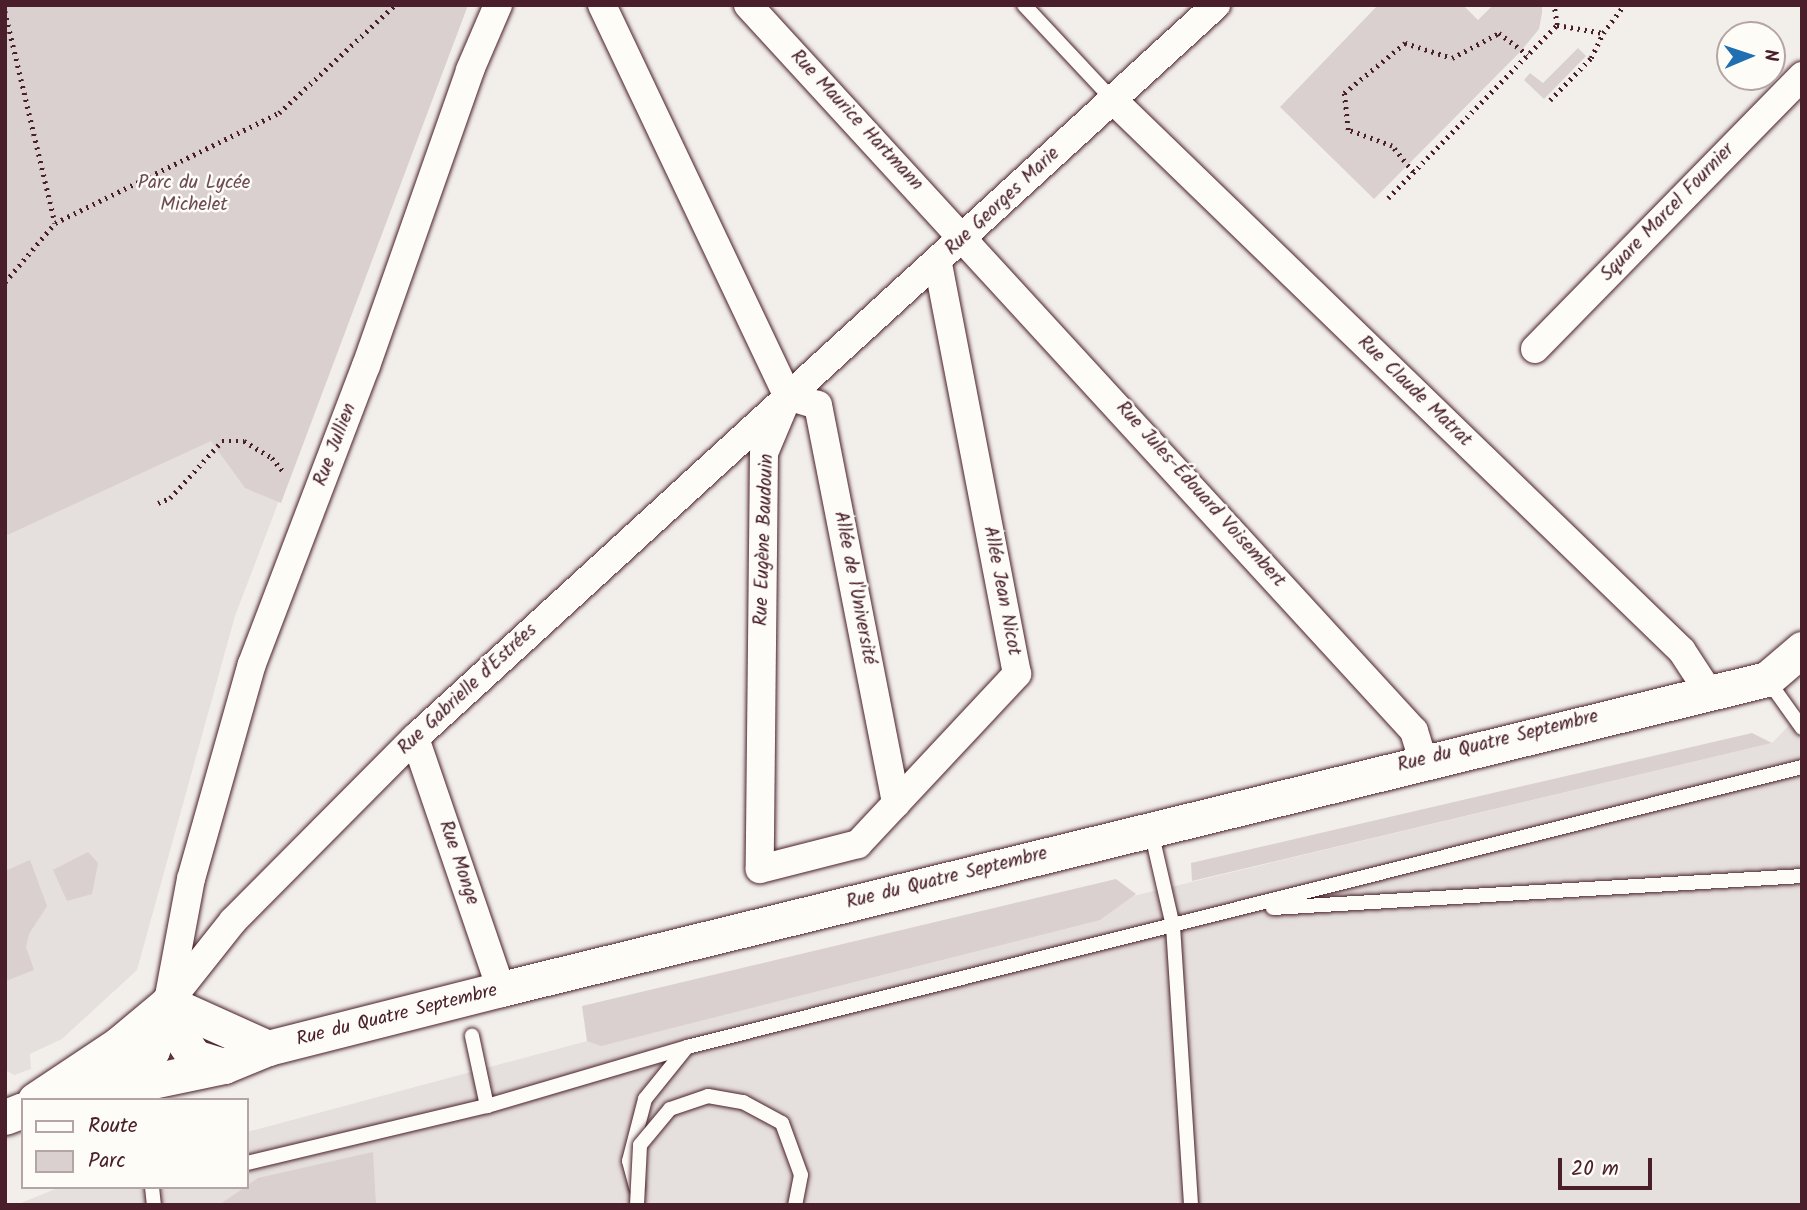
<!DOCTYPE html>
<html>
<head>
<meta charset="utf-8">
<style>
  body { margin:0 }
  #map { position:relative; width:1807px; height:1210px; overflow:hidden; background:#f2efeb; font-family:Kalam,sans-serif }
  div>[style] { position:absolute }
  .built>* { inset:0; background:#e5dfdd }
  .green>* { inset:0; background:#d9d0cf }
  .path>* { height:4.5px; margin-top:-2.25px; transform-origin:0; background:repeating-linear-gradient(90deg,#4a1f2b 0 2px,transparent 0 7px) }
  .roads { filter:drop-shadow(0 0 2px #4a1f2b) drop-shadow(0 0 2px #4a1f2b) }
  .service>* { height:14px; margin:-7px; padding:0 7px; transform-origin:7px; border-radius:7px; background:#fdfcf7 }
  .minor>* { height:28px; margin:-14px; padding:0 14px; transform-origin:14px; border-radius:14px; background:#fdfcf7 }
  .tertiary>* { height:35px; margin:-17.5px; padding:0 17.5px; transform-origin:17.5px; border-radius:17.5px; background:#fdfcf7 }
  .bridges { filter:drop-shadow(0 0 2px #4a1f2b) drop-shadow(0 0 2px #4a1f2b) }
  .service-bridge>* { height:14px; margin:-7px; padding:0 7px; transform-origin:7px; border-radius:7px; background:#fdfcf7 }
  span { translate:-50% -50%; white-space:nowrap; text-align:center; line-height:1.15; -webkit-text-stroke:5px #fdfcf7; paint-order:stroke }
  .street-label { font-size:19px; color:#4a1f2b }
  .park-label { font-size:19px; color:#6e4b54 }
  .frame { position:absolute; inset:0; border:7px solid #4a1f2b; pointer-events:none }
  .legend { position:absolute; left:21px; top:1098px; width:228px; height:91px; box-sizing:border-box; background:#fdfcf7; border:2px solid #b5a4a5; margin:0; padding:9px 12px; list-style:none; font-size:21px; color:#4a1f2b }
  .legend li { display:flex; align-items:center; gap:14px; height:35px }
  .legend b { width:35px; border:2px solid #b5a4a5 }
  .north { position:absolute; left:1716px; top:21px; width:70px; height:70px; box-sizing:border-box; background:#fdfcf7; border:2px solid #b5a4a5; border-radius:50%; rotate:88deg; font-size:19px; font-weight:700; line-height:28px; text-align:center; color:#4a1f2b }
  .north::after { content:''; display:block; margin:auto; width:24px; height:32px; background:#1f6fb2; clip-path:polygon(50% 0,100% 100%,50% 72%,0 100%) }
  .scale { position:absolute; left:1558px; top:1158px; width:94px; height:32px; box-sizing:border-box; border:4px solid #4a1f2b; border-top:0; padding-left:9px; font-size:21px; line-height:24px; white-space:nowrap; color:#4a1f2b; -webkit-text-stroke:5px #fdfcf7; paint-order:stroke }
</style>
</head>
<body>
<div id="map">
  <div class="built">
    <i style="clip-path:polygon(5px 5px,468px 5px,235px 616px,137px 970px,62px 1039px,30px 1054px,31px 1069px,14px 1075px,5px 1070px)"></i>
    <i style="clip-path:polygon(1802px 712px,1802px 1205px,16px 1205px,60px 1187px,247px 1187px,247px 1132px,587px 1041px,606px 1022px,1772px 743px)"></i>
  </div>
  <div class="green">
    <i style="clip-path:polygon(5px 5px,468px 5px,281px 503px,245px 488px,211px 441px,5px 536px)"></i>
    <i style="clip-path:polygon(1378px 5px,1463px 5px,1478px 20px,1493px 5px,1542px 5px,1542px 13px,1539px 29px,1520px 52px,1374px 199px,1280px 107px)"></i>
    <i style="clip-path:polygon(1578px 48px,1586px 56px,1544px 99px,1524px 80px,1530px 73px,1543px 83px)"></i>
    <i style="clip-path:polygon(1752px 733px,1772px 743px,1192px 881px,1191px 863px)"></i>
    <i style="clip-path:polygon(88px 852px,98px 863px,92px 894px,67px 901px,53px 870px)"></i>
    <i style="clip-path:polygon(30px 860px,47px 906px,29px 934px,26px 947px,34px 970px,6px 981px,5px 871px)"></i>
    <i style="clip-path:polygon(1116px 879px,1136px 894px,1100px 920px,601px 1046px,587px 1041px,582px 1006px)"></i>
    <i style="clip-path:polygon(373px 1152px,376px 1205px,219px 1205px,258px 1178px)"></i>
  </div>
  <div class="path">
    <i style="left:5px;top:11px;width:218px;rotate:76.7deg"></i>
    <i style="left:1557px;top:25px;width:47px;rotate:9.9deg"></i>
    <i style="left:1603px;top:33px;width:35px;rotate:-53deg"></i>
    <i style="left:1550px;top:100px;width:59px;rotate:-45.7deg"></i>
    <i style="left:1591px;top:58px;width:28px;rotate:-64deg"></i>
    <i style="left:1413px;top:172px;width:33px;rotate:-129deg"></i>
    <i style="left:1392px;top:146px;width:47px;rotate:-160deg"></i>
    <i style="left:1348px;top:130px;width:37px;rotate:-96deg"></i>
    <i style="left:1344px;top:93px;width:79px;rotate:-39.3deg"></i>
    <i style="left:1405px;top:43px;width:49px;rotate:17.7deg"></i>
    <i style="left:1452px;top:58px;width:53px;rotate:-28deg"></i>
    <i style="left:1499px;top:33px;width:36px;rotate:37deg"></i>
    <i style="left:1388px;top:198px;width:242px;rotate:-45.7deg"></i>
    <i style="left:1557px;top:25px;width:20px;rotate:-99deg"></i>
    <i style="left:5px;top:282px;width:77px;rotate:-49.7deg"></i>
    <i style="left:55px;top:223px;width:250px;rotate:-26.2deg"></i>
    <i style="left:279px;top:113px;width:158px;rotate:-43deg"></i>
    <i style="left:158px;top:503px;width:13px;rotate:-23deg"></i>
    <i style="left:170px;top:498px;width:77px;rotate:-47.6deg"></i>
    <i style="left:222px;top:441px;width:22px"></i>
    <i style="left:244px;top:441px;width:33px;rotate:31deg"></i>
    <i style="left:272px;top:458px;width:17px;rotate:50deg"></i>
  </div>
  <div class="roads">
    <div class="service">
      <i style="left:1024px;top:5px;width:129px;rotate:46.9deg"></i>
      <i style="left:1767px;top:679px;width:60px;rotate:54.5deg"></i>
      <i style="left:1151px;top:831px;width:98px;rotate:77deg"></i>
      <i style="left:1173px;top:926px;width:280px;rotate:86.3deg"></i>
      <i style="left:1273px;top:908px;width:530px;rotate:-3.46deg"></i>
      <i style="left:487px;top:1106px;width:209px;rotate:-16.4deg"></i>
      <i style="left:247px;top:1163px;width:247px;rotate:-13.4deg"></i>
      <i style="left:487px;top:1106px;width:72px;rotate:-102.1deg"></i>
      <i style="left:152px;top:1187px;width:18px;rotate:84deg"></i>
      <i style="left:636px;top:1187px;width:27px;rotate:-105deg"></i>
      <i style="left:629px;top:1161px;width:64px;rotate:-75.5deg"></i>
      <i style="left:645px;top:1099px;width:67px;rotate:-51.1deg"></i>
      <i style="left:687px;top:1047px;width:1150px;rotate:-14.1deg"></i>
    </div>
    <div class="minor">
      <i style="left:602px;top:5px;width:433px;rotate:64.6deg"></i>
      <i style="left:788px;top:396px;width:62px;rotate:112.8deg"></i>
      <i style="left:764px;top:453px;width:416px;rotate:90.6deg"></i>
      <i style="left:760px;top:869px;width:101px;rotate:-14.3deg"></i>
      <i style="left:858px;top:844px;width:233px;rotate:-46.9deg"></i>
      <i style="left:1017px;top:674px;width:419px;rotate:-100.9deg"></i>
      <i style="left:748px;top:5px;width:985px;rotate:47.47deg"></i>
      <i style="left:1414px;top:731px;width:30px;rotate:73deg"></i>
      <i style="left:1112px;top:99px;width:793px;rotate:44.08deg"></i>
      <i style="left:1682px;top:651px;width:48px;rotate:57deg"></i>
      <i style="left:1535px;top:349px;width:382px;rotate:-45.6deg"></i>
      <i style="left:788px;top:396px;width:31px;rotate:17deg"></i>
      <i style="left:818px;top:405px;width:406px;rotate:78.9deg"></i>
      <i style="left:415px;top:738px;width:265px;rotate:71.1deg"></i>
      <i style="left:169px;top:996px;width:119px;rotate:-79.4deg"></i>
      <i style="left:191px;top:879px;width:223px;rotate:-74.2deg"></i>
      <i style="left:252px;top:664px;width:319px;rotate:-69.1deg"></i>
      <i style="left:366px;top:366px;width:314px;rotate:-70.6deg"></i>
      <i style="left:470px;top:70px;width:71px;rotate:-66.7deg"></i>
      <i style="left:168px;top:1003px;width:105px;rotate:-51.6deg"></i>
      <i style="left:233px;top:921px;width:258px;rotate:-45.2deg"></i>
      <i style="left:415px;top:738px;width:1086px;rotate:-42.46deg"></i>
    </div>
    <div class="tertiary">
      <i style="left:168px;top:1003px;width:110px;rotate:24.2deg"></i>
      <i style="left:168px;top:1003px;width:32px;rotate:72deg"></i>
      <i style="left:178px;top:1033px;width:29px;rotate:56deg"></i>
      <i style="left:194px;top:1057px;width:31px;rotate:17deg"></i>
      <i style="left:100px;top:1084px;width:62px;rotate:-33.2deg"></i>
      <i style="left:152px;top:1050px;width:50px;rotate:-71.2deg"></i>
      <i style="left:35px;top:1100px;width:101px;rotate:-33.7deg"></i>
      <i style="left:119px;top:1044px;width:64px;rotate:-39.9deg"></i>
      <i style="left:62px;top:1100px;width:166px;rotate:-11.9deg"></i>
      <i style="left:224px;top:1066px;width:48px;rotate:-22.2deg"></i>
      <i style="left:268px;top:1048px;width:240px;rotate:-14.2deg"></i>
      <i style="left:501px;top:989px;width:1303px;rotate:-13.76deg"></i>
      <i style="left:1767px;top:679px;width:46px;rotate:-40.6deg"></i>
      <i style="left:5px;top:1117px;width:19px;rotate:-21deg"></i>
    </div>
  </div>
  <div class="bridges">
    <div class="service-bridge">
      <i style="left:637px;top:1205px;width:60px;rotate:-87.1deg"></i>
      <i style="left:640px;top:1145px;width:47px;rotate:-50.2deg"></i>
      <i style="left:670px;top:1109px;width:40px;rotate:-18.9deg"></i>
      <i style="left:708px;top:1096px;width:36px;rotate:10deg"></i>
      <i style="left:743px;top:1102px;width:44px;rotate:28.3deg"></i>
      <i style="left:782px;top:1123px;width:55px;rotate:69.9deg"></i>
      <i style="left:801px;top:1175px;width:31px;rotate:101deg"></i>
    </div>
  </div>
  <div class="street-label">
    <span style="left:856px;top:121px;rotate:47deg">Rue Maurice Hartmann</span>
    <span style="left:1003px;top:202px;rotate:-43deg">Rue Georges Marie</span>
    <span style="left:1668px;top:213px;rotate:-46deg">Square Marcel Fournier</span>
    <span style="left:1414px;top:392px;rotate:44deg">Rue Claude Matrat</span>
    <span style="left:336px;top:445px;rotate:-69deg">Rue Jullien</span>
    <span style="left:1200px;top:495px;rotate:48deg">Rue Jules-Édouard Voisembert</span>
    <span style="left:765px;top:540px;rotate:-88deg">Rue Eugène Baudouin</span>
    <span style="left:854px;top:588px;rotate:79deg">Allée de l'Université</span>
    <span style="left:1001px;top:591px;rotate:79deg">Allée Jean Nicot</span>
    <span style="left:468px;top:690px;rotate:-43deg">Rue Gabrielle d'Estrées</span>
    <span style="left:1498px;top:742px;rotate:-14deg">Rue du Quatre Septembre</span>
    <span style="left:458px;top:863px;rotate:71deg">Rue Monge</span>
    <span style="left:947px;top:879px;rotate:-14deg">Rue du Quatre Septembre</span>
    <span style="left:397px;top:1016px;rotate:-14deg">Rue du Quatre Septembre</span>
  </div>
  <div class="park-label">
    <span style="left:194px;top:195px">Parc du Lycée<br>Michelet</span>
  </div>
  <div class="frame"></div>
  <ul class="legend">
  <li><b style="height:9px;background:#fdfcf7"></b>Route</li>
  <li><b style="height:19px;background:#d9d0cf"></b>Parc</li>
  </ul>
  <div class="north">N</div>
  <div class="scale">20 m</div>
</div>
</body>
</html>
